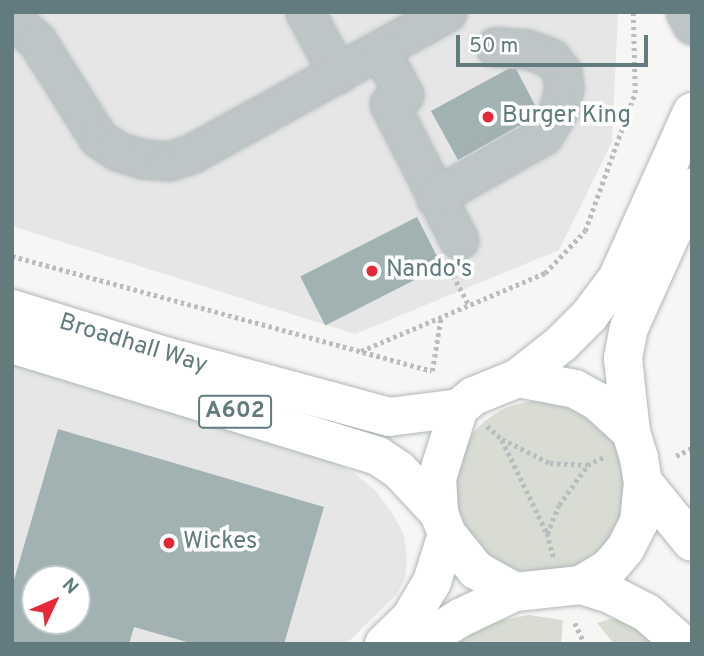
<!DOCTYPE html>
<html>
<head>
<meta charset="utf-8">
<style>
  body { margin:0 }
  #map { position:relative; width:704px; height:656px; overflow:hidden; background:#f7f6f4; font-family:Overpass,sans-serif }
  div>[style] { position:absolute }
  .built>* { inset:0; background:#e5e6e5 }
  .green>* { inset:0; background:#d9dcd3 }
  .round { border-radius:50% }
  .building>* { inset:0; background:#a2b1b2; transform-origin:0 0 }
  .path>* { height:4.5px; margin-top:-2.25px; transform-origin:0; background:repeating-linear-gradient(90deg,#b8bebf 0 3.5px,transparent 0 7px) }
  .roads { filter:drop-shadow(0 0 2px #afb8b9) drop-shadow(0 0 2px #afb8b9) }
  .minor>* { height:37px; margin:-18.5px; padding:0 18.5px; transform-origin:18.5px; border-radius:18.5px; background:#bec5c7 }
  .major>* { height:38px; margin:-19px; padding:0 19px; transform-origin:19px; border-radius:19px; background:#fff }
  .highway>* { height:38px; margin:-19px; padding:0 19px; transform-origin:19px; border-radius:19px; background:#fff }
  .dots>* { width:19px; height:19px; translate:-50% -50%; box-sizing:border-box; border:4px solid #fff; border-radius:50% }
  span { translate:-50% -50%; white-space:nowrap; text-align:center; line-height:1.15; -webkit-text-stroke:7px #fff; paint-order:stroke }
  .shield-label span { padding:2px 5px; background:#fff; border:2px solid; border-radius:5px; -webkit-text-stroke-width:0 }
  .shield-label { font-size:23px; color:#627b7f; font-weight:700 }
  .poi-label { font-size:24px; color:#627b7f }
  .left { translate:0 -50%; text-align:left }
  .street-label { font-size:24px; color:#627b7f }
  .frame { position:absolute; inset:0; border:14px solid #627b7f; pointer-events:none }
  .north { position:absolute; left:21px; top:565px; width:70px; height:70px; box-sizing:border-box; background:#fff; border:2px solid #c0cacc; border-radius:50%; rotate:46deg; font-size:19px; font-weight:700; line-height:28px; text-align:center; color:#627b7f }
  .north::after { content:''; display:block; margin:auto; width:24px; height:32px; background:#e42838; clip-path:polygon(50% 0,100% 100%,50% 72%,0 100%) }
  .scale { position:absolute; left:456px; top:35px; width:192px; height:32px; box-sizing:border-box; border:4px solid #627b7f; border-top:0; padding-left:9px; font-size:21px; line-height:24px; white-space:nowrap; color:#627b7f; -webkit-text-stroke:5px #fff; paint-order:stroke }
</style>
</head>
<body>
<div id="map">
  <div class="built">
    <i style="clip-path:polygon(12px 12px,618px 12px,612px 142px,559px 250px,355px 334px,12px 226px)"></i>
    <i style="clip-path:polygon(evenodd,12px 364px,328px 460px,354px 473px,375px 490px,393px 514px,404px 535px,407px 559px,405px 579px,396px 595px,346px 644px,12px 644px,12px 364px,35px 579px,77px 579px,77px 621px,35px 621px,35px 579px)"></i>
  </div>
  <div class="green">
    <i class="round" style="left:454px;top:401px;width:172px;height:172px"></i>
    <i style="clip-path:polygon(529px 615px,563px 620px,561px 644px,440px 644px,467px 627px)"></i>
    <i style="clip-path:polygon(618px 617px,661px 644px,614px 644px,597px 623px)"></i>
  </div>
  <div class="building">
    <i style="clip-path:polygon(508px 69px,516px 69px,536px 107px,529px 120px,458px 160px,431px 111px)"></i>
    <i style="left:417px;top:217px;width:55px;height:131px;rotate:63deg"></i>
    <i style="clip-path:polygon(evenodd,58px 429px,324px 507px,284px 644px,194px 644px,134px 627px,129px 644px,12px 644px,12px 587px,58px 429px,35px 579px,77px 579px,77px 621px,35px 621px,35px 579px)"></i>
  </div>
  <div class="path">
    <i style="left:12px;top:256px;width:435px;rotate:15.3deg"></i>
    <i style="left:432px;top:371px;width:55px;rotate:-80.5deg"></i>
    <i style="left:450px;top:269px;width:41px;rotate:62.2deg"></i>
    <i style="left:361px;top:351px;width:200px;rotate:-23deg"></i>
    <i style="left:545px;top:273px;width:58px;rotate:-46.4deg"></i>
    <i style="left:585px;top:231px;width:147px;rotate:-70.1deg"></i>
    <i style="left:635px;top:93px;width:81px;rotate:-91.4deg"></i>
    <i style="left:487px;top:426px;width:20px;rotate:41deg"></i>
    <i style="left:502px;top:439px;width:54px;rotate:26.6deg"></i>
    <i style="left:550px;top:463px;width:37px;rotate:3deg"></i>
    <i style="left:587px;top:465px;width:21px;rotate:-25deg"></i>
    <i style="left:502px;top:440px;width:103px;rotate:64.2deg"></i>
    <i style="left:676px;top:456px;width:18px;rotate:-27deg"></i>
    <i style="left:553px;top:557px;width:24px;rotate:-105deg"></i>
    <i style="left:547px;top:534px;width:31px;rotate:-68deg"></i>
    <i style="left:559px;top:505px;width:48px;rotate:-54.3deg"></i>
    <i style="left:575px;top:623px;width:23px;rotate:65deg"></i>
  </div>
  <div class="roads">
    <div class="minor">
      <i style="left:305px;top:12px;width:70px;rotate:62deg"></i>
      <i style="left:685px;top:12px;width:15px;rotate:62deg"></i>
      <i style="left:12px;top:19px;width:33px;rotate:41deg"></i>
      <i style="left:37px;top:41px;width:115px;rotate:57.8deg"></i>
      <i style="left:98px;top:138px;width:23px;rotate:34deg"></i>
      <i style="left:117px;top:151px;width:27px;rotate:17deg"></i>
      <i style="left:143px;top:159px;width:26px;rotate:4deg"></i>
      <i style="left:169px;top:161px;width:23px;rotate:-18deg"></i>
      <i style="left:191px;top:154px;width:293px;rotate:-29deg"></i>
      <i style="left:380px;top:50px;width:51px;rotate:61.9deg"></i>
      <i style="left:404px;top:95px;width:17px;rotate:149deg"></i>
      <i style="left:389px;top:104px;width:153px;rotate:62.8deg"></i>
      <i style="left:435px;top:197px;width:125px;rotate:-29.6deg"></i>
      <i style="left:544px;top:135px;width:30px;rotate:-60deg"></i>
      <i style="left:559px;top:109px;width:23px;rotate:-77deg"></i>
      <i style="left:564px;top:87px;width:15px;rotate:-98deg"></i>
      <i style="left:562px;top:72px;width:18px;rotate:-128deg"></i>
      <i style="left:551px;top:58px;width:26px;rotate:-159deg"></i>
      <i style="left:527px;top:49px;width:32px;rotate:-176deg"></i>
    </div>
    <div class="major">
      <i style="left:518px;top:378px;width:55px;rotate:-38.3deg"></i>
      <i style="left:561px;top:344px;width:40px;rotate:-45deg"></i>
      <i style="left:589px;top:316px;width:46px;rotate:-52.9deg"></i>
      <i style="left:617px;top:279px;width:183px;rotate:-65.8deg"></i>
      <i style="left:631px;top:432px;width:74px;rotate:-96.2deg"></i>
      <i style="left:623px;top:358px;width:31px;rotate:-79deg"></i>
      <i style="left:629px;top:328px;width:154px;rotate:-65.8deg"></i>
      <i style="left:384px;top:644px;width:36px;rotate:-44deg"></i>
      <i style="left:410px;top:619px;width:43px;rotate:-59.3deg"></i>
      <i style="left:432px;top:582px;width:50px;rotate:-72.6deg"></i>
      <i style="left:419px;top:644px;width:49px;rotate:-32.4deg"></i>
      <i style="left:460px;top:618px;width:61px;rotate:-25.3deg"></i>
    </div>
    <div class="highway">
      <i style="left:12px;top:309px;width:160px;rotate:17.1deg"></i>
      <i style="left:165px;top:356px;width:232px;rotate:15.2deg"></i>
      <i style="left:389px;top:417px;width:71px;rotate:-7.3deg"></i>
      <i style="left:12px;top:344px;width:383px;rotate:17deg"></i>
      <i style="left:378px;top:456px;width:25px;rotate:34deg"></i>
      <i style="left:399px;top:470px;width:59px;rotate:47.1deg"></i>
      <i style="left:518px;top:378px;width:58px;rotate:10.9deg"></i>
      <i style="left:575px;top:389px;width:25px;rotate:29deg"></i>
      <i style="left:597px;top:401px;width:46px;rotate:42.4deg"></i>
      <i style="left:631px;top:432px;width:27px;rotate:73deg"></i>
      <i style="left:639px;top:458px;width:24px;rotate:81deg"></i>
      <i style="left:643px;top:482px;width:40px;rotate:95.7deg"></i>
      <i style="left:639px;top:522px;width:30px;rotate:117deg"></i>
      <i style="left:625px;top:549px;width:25px;rotate:130deg"></i>
      <i style="left:609px;top:568px;width:33px;rotate:149deg"></i>
      <i style="left:581px;top:585px;width:66px;rotate:173.9deg"></i>
      <i style="left:515px;top:592px;width:45px;rotate:-150.6deg"></i>
      <i style="left:476px;top:570px;width:46px;rotate:-128.9deg"></i>
      <i style="left:447px;top:534px;width:22px;rotate:-111deg"></i>
      <i style="left:439px;top:513px;width:35px;rotate:-93deg"></i>
      <i style="left:437px;top:478px;width:73px;rotate:-72.6deg"></i>
      <i style="left:459px;top:408px;width:19px;rotate:-39deg"></i>
      <i style="left:474px;top:396px;width:48px;rotate:-22.2deg"></i>
      <i style="left:643px;top:482px;width:77px;rotate:50.8deg"></i>
      <i style="left:581px;top:585px;width:30px;rotate:17deg"></i>
      <i style="left:610px;top:594px;width:42px;rotate:27.2deg"></i>
      <i style="left:647px;top:613px;width:47px;rotate:41.5deg"></i>
    </div>
  </div>
  <div class="dots">
    <i style="left:488px;top:117px;background:#e42838"></i>
    <i style="left:372px;top:271px;background:#e42838"></i>
    <i style="left:169px;top:543px;background:#e42838"></i>
  </div>
  <div class="shield-label">
    <span style="left:235px;top:412px">A602</span>
  </div>
  <div class="poi-label">
    <span class="left" style="left:502px;top:117px">Burger King</span>
    <span class="left" style="left:386px;top:271px">Nando's</span>
    <span class="left" style="left:183px;top:543px">Wickes</span>
  </div>
  <div class="street-label">
    <span style="left:133px;top:345px;rotate:17deg">Broadhall Way</span>
  </div>
  <div class="frame"></div>
  <div class="north">N</div>
  <div class="scale">50 m</div>
</div>
</body>
</html>
